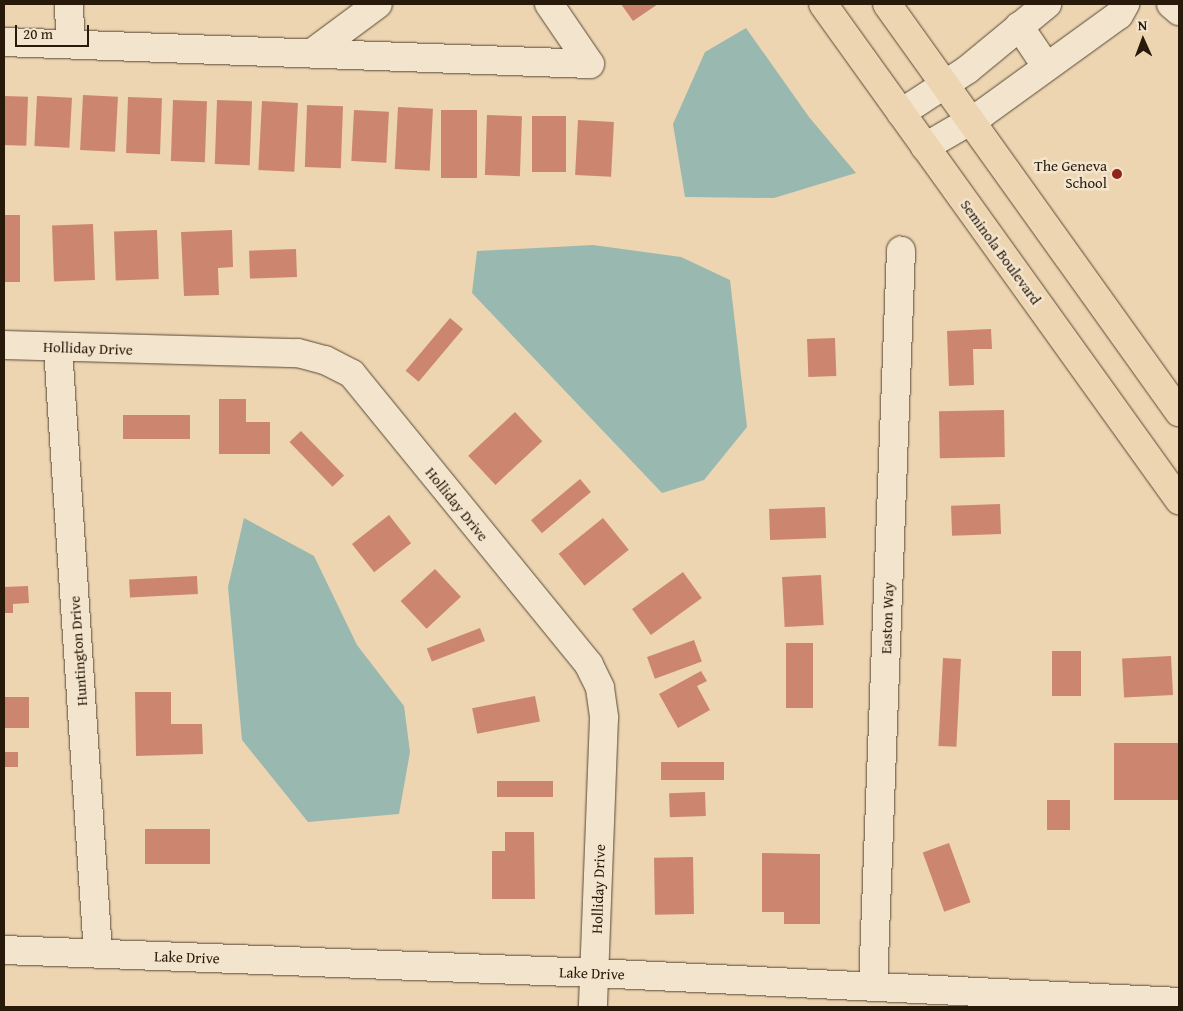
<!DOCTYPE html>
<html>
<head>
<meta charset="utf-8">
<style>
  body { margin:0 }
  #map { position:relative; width:1183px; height:1011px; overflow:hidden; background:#edd5b2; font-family:"Gentium Book Plus",serif }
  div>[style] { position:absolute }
  .water>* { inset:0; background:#99b8af }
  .building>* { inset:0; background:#cc8670; transform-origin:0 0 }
  .roads { filter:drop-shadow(0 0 1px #584935) drop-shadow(0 0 1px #584935) }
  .minor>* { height:28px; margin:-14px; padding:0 14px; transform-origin:14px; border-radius:14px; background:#f3e4cd }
  .major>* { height:28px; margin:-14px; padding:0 14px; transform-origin:14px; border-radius:14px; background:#edd5b2 }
  .dots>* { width:14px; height:14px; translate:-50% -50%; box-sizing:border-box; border:2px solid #f3e4cd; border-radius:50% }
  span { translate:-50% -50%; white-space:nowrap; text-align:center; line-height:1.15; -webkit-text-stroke:5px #f3e4cd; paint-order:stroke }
  .poi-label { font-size:15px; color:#271a0b }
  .right { translate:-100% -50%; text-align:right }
  .street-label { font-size:15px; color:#271a0b }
  .frame { position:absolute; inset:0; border:5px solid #271a0b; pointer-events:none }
  .north { position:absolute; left:1118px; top:15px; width:50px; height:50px; -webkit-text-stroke:4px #f3e4cd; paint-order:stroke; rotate:358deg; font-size:14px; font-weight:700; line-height:20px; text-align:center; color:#271a0b }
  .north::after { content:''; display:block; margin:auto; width:18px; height:22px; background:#271a0b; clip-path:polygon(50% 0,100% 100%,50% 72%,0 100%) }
  .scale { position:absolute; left:15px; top:25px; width:74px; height:22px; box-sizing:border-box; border:2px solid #271a0b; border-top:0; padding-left:6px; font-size:15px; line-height:18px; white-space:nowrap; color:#271a0b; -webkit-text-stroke:4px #f3e4cd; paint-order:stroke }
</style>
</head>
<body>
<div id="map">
  <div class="water">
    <i style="clip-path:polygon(746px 28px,809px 117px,856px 173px,774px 198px,685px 197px,673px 124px,705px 52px)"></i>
    <i style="clip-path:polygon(593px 245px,681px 257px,730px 280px,747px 427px,704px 480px,662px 493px,472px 293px,477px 251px)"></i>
    <i style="clip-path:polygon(244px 518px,314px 556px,357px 645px,404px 706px,410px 752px,399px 814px,308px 822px,242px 740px,228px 587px)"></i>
  </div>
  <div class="building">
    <i style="clip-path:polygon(621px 4px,658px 4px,633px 21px)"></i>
    <i style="left:83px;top:95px;width:35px;height:55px;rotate:3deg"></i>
    <i style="left:4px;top:96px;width:24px;height:49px;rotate:2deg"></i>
    <i style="left:37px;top:96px;width:35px;height:50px;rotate:3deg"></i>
    <i style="left:128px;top:97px;width:34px;height:56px;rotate:2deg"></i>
    <i style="left:173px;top:100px;width:34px;height:61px;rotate:2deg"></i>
    <i style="left:217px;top:100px;width:35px;height:64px;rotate:2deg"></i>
    <i style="left:262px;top:101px;width:36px;height:69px;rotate:3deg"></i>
    <i style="left:307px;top:105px;width:36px;height:62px;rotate:2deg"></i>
    <i style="left:398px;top:107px;width:35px;height:62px;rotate:3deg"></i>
    <i style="left:354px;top:110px;width:35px;height:51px;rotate:3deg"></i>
    <i style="left:441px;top:110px;width:36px;height:68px"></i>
    <i style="left:487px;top:115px;width:35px;height:60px;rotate:2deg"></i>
    <i style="left:532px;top:116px;width:34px;height:56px"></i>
    <i style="left:578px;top:120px;width:36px;height:55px;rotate:3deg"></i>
    <i style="left:4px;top:215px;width:16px;height:67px"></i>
    <i style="left:93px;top:224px;width:56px;height:41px;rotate:88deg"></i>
    <i style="left:157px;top:230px;width:49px;height:43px;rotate:88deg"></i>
    <i style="clip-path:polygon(232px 230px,233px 267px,218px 268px,219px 295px,184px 296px,181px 232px)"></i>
    <i style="left:296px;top:249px;width:28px;height:47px;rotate:88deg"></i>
    <i style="left:450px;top:318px;width:17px;height:69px;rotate:40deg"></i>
    <i style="clip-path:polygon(991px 329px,992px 349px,973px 349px,974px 385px,949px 386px,947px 331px)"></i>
    <i style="left:835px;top:338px;width:38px;height:28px;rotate:88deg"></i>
    <i style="clip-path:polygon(219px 399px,246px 399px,246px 422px,270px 422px,270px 454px,219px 454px)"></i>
    <i style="left:1004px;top:410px;width:47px;height:65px;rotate:89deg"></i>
    <i style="left:515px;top:412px;width:40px;height:64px;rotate:47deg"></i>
    <i style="left:190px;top:415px;width:24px;height:67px;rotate:90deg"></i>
    <i style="left:301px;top:431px;width:62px;height:16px;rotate:46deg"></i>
    <i style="left:580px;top:479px;width:17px;height:64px;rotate:50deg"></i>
    <i style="left:1000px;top:504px;width:30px;height:49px;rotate:88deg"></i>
    <i style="left:825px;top:507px;width:31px;height:56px;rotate:88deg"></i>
    <i style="left:389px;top:515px;width:36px;height:47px;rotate:52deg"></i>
    <i style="left:603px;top:518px;width:41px;height:57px;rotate:51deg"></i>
    <i style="left:435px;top:569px;width:38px;height:47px;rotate:47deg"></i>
    <i style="left:683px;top:572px;width:32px;height:63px;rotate:54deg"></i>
    <i style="left:821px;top:575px;width:50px;height:39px;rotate:87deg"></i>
    <i style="left:197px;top:576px;width:18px;height:68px;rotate:87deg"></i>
    <i style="clip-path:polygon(28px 586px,29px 603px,13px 604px,13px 613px,4px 613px,4px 587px)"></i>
    <i style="left:480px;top:628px;width:14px;height:57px;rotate:69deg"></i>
    <i style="left:694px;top:640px;width:23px;height:50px;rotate:70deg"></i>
    <i style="left:786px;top:643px;width:27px;height:65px"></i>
    <i style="left:1052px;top:651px;width:29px;height:45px"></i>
    <i style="left:1171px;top:656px;width:39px;height:49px;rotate:87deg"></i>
    <i style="left:943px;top:658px;width:18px;height:88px;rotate:3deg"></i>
    <i style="clip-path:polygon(701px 671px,707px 681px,697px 686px,710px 710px,678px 728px,659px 694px)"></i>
    <i style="clip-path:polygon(135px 692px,171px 692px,171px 724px,202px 724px,203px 754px,136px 756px)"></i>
    <i style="left:535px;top:696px;width:26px;height:64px;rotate:79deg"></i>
    <i style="left:4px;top:697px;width:25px;height:31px"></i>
    <i style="left:1179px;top:743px;width:57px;height:65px;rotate:90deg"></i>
    <i style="left:4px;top:752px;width:14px;height:15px"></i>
    <i style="left:724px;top:762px;width:18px;height:63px;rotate:90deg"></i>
    <i style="left:497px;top:781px;width:56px;height:16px"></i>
    <i style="left:705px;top:792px;width:24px;height:36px;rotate:88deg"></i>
    <i style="left:1047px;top:800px;width:23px;height:30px"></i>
    <i style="left:145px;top:829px;width:65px;height:35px"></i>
    <i style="clip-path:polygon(505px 832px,534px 832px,535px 899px,492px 899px,492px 851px,505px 851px)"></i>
    <i style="left:949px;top:843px;width:63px;height:28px;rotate:70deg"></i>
    <i style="clip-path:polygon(762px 853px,820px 854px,820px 924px,784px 924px,784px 912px,762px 912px)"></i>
    <i style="left:693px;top:857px;width:57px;height:39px;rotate:89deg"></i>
  </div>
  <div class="roads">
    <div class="minor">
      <i style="left:69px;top:4px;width:37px;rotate:88deg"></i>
      <i style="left:1171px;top:4px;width:11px;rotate:41deg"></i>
      <i style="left:1019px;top:26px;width:48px;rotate:56deg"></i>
      <i style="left:4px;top:42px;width:586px;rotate:2.15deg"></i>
      <i style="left:590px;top:64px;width:73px;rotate:-124.3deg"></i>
      <i style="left:312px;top:53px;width:82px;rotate:-36.6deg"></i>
      <i style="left:901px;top:113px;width:79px;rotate:-33.1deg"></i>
      <i style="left:967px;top:70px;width:104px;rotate:-39.5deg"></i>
      <i style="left:925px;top:147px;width:66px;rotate:-30.1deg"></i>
      <i style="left:982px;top:114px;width:169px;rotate:-35.9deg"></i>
      <i style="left:1119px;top:15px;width:13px;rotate:-61deg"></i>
      <i style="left:4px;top:345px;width:294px;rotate:1.6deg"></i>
      <i style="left:298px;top:353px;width:28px;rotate:15deg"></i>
      <i style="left:325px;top:360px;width:30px;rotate:27deg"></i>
      <i style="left:352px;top:374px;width:375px;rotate:50.8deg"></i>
      <i style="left:589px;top:665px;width:25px;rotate:64deg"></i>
      <i style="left:600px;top:688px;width:30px;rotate:82deg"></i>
      <i style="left:604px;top:718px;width:289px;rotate:92.2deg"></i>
      <i style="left:58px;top:348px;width:607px;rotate:86.22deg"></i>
      <i style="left:4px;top:950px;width:591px;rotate:2.23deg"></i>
      <i style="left:595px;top:973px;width:585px;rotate:2.84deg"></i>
      <i style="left:873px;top:986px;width:736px;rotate:-87.82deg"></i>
    </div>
    <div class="major">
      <i style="left:823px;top:4px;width:611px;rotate:54.33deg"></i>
      <i style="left:887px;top:4px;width:502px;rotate:54.41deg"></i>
    </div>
  </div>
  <div class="dots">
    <i style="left:1117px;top:174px;background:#8f2418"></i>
  </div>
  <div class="poi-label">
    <span class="right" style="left:1107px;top:174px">The Geneva<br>School</span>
  </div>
  <div class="street-label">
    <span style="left:1001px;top:252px;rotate:54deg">Seminola Boulevard</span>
    <span style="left:88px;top:348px;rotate:2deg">Holliday Drive</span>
    <span style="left:457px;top:504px;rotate:51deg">Holliday Drive</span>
    <span style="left:887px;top:618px;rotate:-88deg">Easton Way</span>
    <span style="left:78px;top:651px;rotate:-94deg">Huntington Drive</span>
    <span style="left:598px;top:889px;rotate:-88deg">Holliday Drive</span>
    <span style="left:187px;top:957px;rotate:2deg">Lake Drive</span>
    <span style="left:592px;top:973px;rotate:2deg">Lake Drive</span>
  </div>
  <div class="frame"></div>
  <div class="north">N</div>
  <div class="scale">20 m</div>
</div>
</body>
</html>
